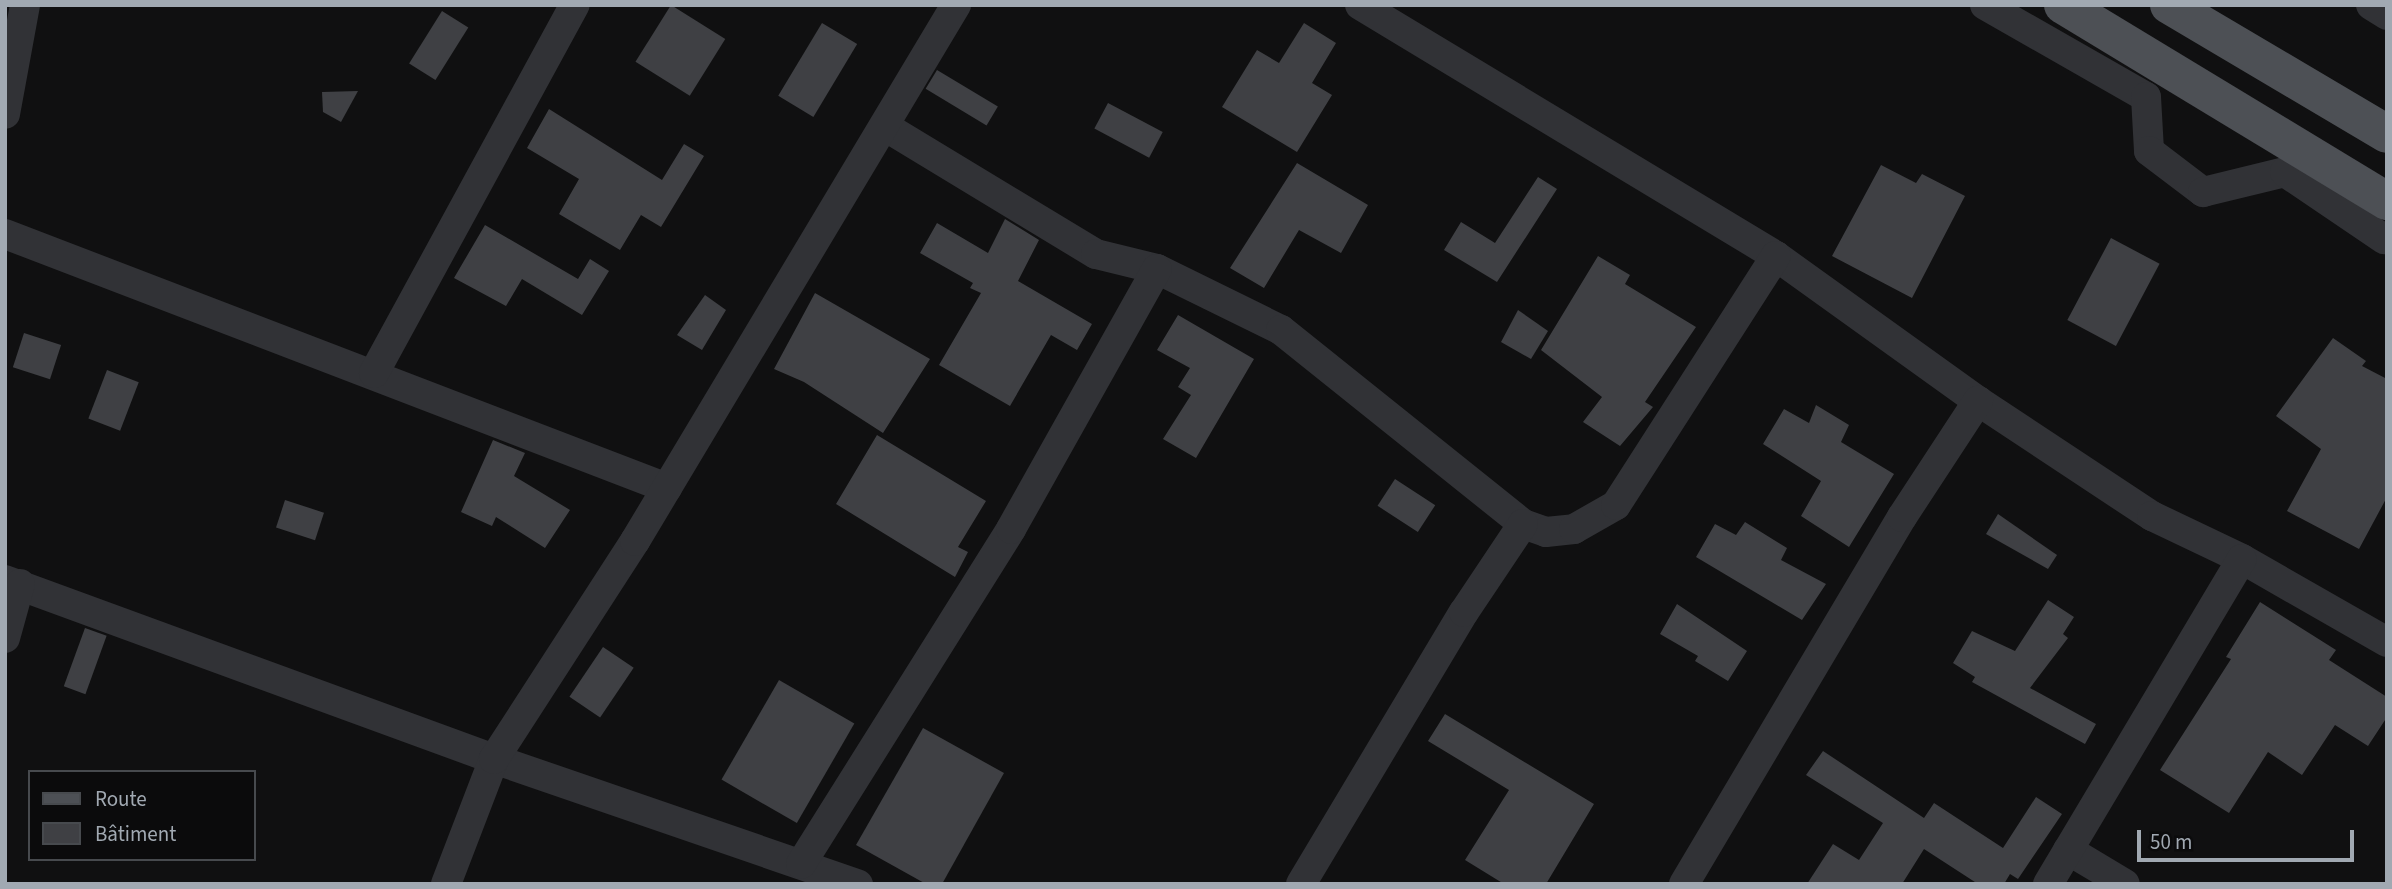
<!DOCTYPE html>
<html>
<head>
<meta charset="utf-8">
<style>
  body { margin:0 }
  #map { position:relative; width:2392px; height:889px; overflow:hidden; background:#101011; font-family:"Source Sans 3",sans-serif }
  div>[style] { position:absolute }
  .building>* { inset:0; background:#3f4044; transform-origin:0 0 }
  .street>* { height:30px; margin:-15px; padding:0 15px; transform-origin:15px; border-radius:15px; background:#313236 }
  .primary>* { height:38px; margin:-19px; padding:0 19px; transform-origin:19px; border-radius:19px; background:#4d5055 }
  span { translate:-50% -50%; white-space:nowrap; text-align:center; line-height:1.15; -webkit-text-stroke:5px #0b0b0c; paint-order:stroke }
  .frame { position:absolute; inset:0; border:7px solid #a1a9b2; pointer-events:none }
  .legend { position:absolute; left:28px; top:770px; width:228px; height:91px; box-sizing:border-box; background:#0b0b0c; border:2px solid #474a4e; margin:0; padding:9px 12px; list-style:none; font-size:21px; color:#a1a9b2 }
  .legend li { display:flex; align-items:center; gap:14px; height:35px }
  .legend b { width:35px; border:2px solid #474a4e }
  .scale { position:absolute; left:2137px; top:830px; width:217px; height:32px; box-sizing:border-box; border:4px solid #a1a9b2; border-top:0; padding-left:9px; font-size:21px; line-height:24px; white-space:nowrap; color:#a1a9b2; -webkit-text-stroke:5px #0b0b0c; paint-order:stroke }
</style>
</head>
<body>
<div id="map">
  <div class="building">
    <i style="left:671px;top:5px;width:64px;height:67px;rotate:32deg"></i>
    <i style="left:442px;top:11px;width:31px;height:62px;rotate:32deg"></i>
    <i style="left:822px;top:23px;width:41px;height:85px;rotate:31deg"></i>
    <i style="clip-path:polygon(1304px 23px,1336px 43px,1312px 83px,1332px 95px,1297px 152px,1222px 107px,1257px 50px,1279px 63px)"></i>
    <i style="left:937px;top:70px;width:71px;height:22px;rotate:31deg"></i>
    <i style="clip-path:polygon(358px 91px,341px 122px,323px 112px,322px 92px)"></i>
    <i style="left:1108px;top:103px;width:62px;height:29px;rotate:28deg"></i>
    <i style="clip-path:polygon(549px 109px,662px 180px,684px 144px,704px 156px,661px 227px,641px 215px,620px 250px,559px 214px,579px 179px,527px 148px)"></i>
    <i style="clip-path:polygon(1297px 163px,1368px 205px,1341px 253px,1299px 230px,1264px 288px,1230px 268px)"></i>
    <i style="clip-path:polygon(1881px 165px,1916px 183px,1922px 174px,1965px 196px,1912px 298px,1832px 256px)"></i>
    <i style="clip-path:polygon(1538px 177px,1557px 189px,1497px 282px,1444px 250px,1461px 222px,1495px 243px)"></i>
    <i style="clip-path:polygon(1005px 219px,1039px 240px,1018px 281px,1092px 324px,1077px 350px,1051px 335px,1010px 406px,939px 365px,981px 293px,970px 288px,973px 283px,920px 253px,937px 223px,988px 253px)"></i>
    <i style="clip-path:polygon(485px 225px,578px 279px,590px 259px,609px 271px,582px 315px,522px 279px,506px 306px,454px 278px)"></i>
    <i style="left:2111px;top:238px;width:55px;height:93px;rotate:28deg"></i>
    <i style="clip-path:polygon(1598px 256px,1630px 275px,1625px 284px,1696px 327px,1645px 402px,1653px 407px,1620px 446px,1583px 422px,1602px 397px,1541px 350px)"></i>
    <i style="clip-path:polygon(815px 293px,930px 359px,883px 433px,804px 382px,774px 369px)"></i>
    <i style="clip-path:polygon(705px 295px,726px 310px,702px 350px,677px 335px)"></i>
    <i style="clip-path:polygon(1518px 310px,1548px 331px,1531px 359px,1501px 342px)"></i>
    <i style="clip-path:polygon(1178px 315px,1254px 359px,1196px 458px,1163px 439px,1191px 395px,1178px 387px,1190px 368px,1157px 350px)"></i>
    <i style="left:24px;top:333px;width:39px;height:36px;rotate:18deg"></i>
    <i style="clip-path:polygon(2333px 338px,2366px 361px,2362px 366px,2387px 379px,2387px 497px,2359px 549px,2287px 511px,2321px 449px,2276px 416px)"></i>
    <i style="left:107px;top:370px;width:34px;height:52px;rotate:21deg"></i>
    <i style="clip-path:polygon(1816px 405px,1849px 425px,1841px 442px,1894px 474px,1849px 547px,1801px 516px,1821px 481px,1763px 444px,1784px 409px,1809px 423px)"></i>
    <i style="clip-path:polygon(877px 435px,986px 501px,958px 547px,968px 552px,955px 577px,836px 504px)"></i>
    <i style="clip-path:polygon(493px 440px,525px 453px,514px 476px,570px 510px,545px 548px,496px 517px,492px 526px,461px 512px)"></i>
    <i style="left:1395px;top:479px;width:48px;height:32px;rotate:33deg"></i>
    <i style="left:285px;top:500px;width:41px;height:29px;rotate:18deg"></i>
    <i style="clip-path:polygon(1998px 514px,2057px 555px,2048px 569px,1986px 534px)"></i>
    <i style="clip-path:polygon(1745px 522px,1787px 548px,1781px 560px,1826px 584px,1802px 620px,1696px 557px,1715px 524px,1736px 535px)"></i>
    <i style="clip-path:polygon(2048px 600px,2074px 617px,2063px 634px,2068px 638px,2030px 688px,2096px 724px,2085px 744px,1972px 682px,1975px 677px,1953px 663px,1972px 631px,2015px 651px)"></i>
    <i style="clip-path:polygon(2260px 602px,2336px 650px,2329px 660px,2387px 697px,2387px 717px,2368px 746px,2335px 725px,2302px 775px,2268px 752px,2229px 813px,2160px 770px,2231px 659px,2226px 657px)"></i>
    <i style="clip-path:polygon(1677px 604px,1747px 651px,1728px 681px,1695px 661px,1698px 656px,1660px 634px)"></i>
    <i style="left:85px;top:628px;width:23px;height:62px;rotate:20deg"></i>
    <i style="left:603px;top:647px;width:37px;height:60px;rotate:34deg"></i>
    <i style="left:779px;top:680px;width:87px;height:115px;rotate:30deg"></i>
    <i style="clip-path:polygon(1445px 714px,1594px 804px,1546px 884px,1504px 884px,1465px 860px,1509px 790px,1428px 741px)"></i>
    <i style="clip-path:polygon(923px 728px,1004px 773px,942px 884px,926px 884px,856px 845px)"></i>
    <i style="clip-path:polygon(1823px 751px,1924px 818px,1934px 803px,2003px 848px,2036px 797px,2062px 814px,2018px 879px,2010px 874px,2004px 884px,1978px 884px,1924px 849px,1902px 884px,1807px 884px,1833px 844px,1859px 860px,1883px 823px,1806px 775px)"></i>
  </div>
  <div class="street">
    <i style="left:1360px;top:5px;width:486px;rotate:31.1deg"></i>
    <i style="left:1776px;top:256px;width:249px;rotate:35.7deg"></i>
    <i style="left:1978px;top:401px;width:209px;rotate:33.5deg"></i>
    <i style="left:2152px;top:516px;width:100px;rotate:25.5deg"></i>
    <i style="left:2242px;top:559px;width:167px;rotate:29.8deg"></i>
    <i style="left:1985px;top:5px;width:185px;rotate:29.7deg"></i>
    <i style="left:2146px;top:97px;width:54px;rotate:86.8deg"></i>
    <i style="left:2149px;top:151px;width:68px;rotate:37.2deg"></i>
    <i style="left:2203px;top:192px;width:84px;rotate:-13.7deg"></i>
    <i style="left:2285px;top:172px;width:120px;rotate:34.1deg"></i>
    <i style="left:2371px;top:5px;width:19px;rotate:32deg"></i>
    <i style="left:5px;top:114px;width:111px;rotate:-79.6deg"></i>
    <i style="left:886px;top:127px;width:245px;rotate:31.2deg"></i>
    <i style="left:1096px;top:254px;width:63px;rotate:13.8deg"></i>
    <i style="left:1157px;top:269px;width:138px;rotate:26.2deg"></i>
    <i style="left:1281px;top:330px;width:310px;rotate:38.7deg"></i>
    <i style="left:1523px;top:524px;width:24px;rotate:19deg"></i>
    <i style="left:1546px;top:532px;width:28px;rotate:-6deg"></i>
    <i style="left:1574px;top:529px;width:48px;rotate:-29.7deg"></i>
    <i style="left:1616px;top:505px;width:296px;rotate:-57.3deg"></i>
    <i style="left:5px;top:234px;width:709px;rotate:20.99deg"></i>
    <i style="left:374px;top:373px;width:419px;rotate:-61.4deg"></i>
    <i style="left:5px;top:580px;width:521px;rotate:20.11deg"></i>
    <i style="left:494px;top:759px;width:385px;rotate:19deg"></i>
    <i style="left:5px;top:638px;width:56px;rotate:-74.5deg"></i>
    <i style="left:2068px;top:850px;width:66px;rotate:30.8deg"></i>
    <i style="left:801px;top:864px;width:395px;rotate:-57.9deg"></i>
    <i style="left:1011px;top:529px;width:298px;rotate:-60.7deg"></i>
    <i style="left:446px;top:884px;width:134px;rotate:-69deg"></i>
    <i style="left:494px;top:759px;width:260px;rotate:-57.1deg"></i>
    <i style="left:635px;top:541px;width:625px;rotate:-59.08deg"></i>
    <i style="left:1301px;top:884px;width:317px;rotate:-59.1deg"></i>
    <i style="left:1464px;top:612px;width:106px;rotate:-56.2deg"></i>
    <i style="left:1684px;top:884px;width:427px;rotate:-59.3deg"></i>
    <i style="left:1902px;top:517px;width:139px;rotate:-56.8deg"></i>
    <i style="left:2048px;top:884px;width:378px;rotate:-59.2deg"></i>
  </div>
  <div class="primary">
    <i style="left:2063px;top:5px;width:379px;rotate:31.2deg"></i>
    <i style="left:2169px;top:5px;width:253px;rotate:30.6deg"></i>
  </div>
  <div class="frame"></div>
  <ul class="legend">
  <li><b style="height:9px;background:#4d5055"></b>Route</li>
  <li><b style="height:19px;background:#3f4044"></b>Bâtiment</li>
  </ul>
  <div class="scale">50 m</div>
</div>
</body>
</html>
